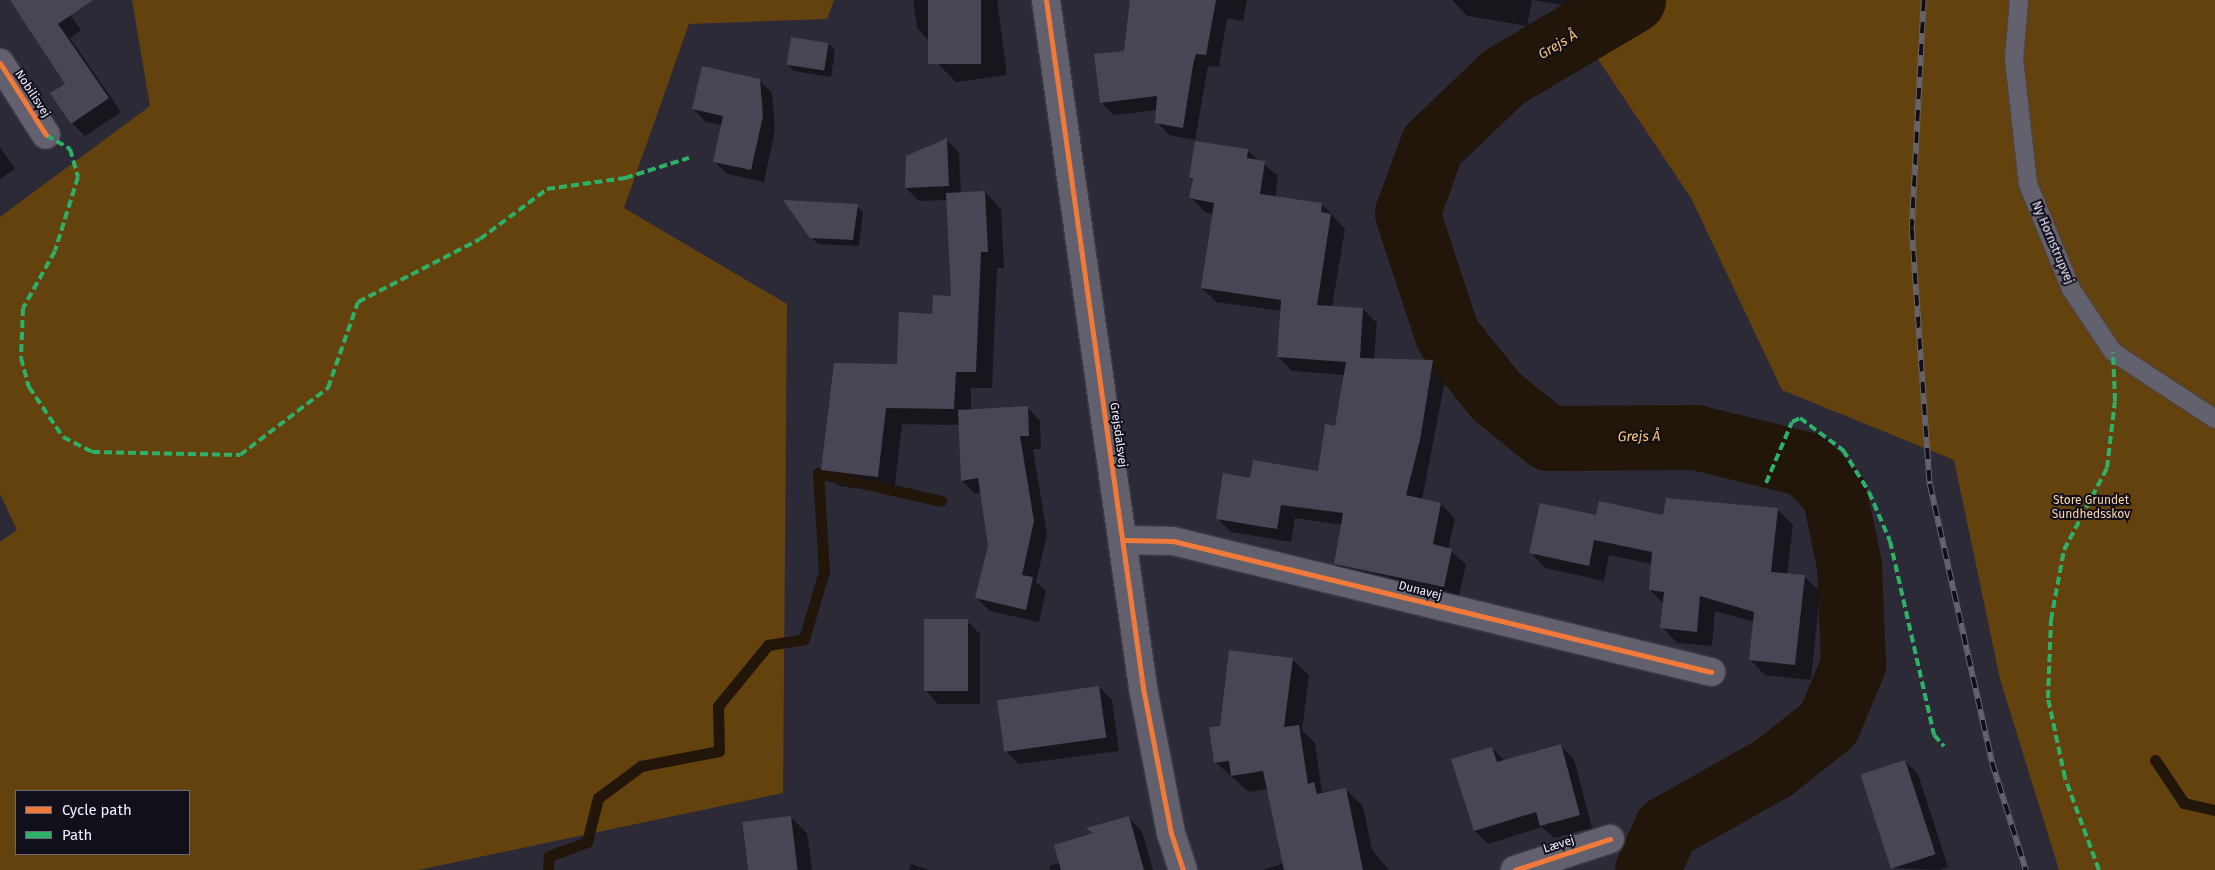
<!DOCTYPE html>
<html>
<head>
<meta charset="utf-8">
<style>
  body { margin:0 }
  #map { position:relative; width:2215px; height:870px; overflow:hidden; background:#2c2a37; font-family:"Fira Sans",sans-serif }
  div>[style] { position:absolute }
  .forest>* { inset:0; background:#63420d }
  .shadow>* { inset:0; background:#0007 }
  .stream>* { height:11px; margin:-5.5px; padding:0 5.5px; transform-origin:5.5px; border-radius:5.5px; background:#211609 }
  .river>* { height:65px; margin:-32.5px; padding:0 32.5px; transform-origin:32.5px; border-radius:32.5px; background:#211609 }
  .building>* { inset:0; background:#484555; transform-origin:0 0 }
  .roads { filter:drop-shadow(0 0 1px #494753) drop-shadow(0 0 1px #494753) }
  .lane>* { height:18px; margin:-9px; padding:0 9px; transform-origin:9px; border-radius:9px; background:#63616d }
  .street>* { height:28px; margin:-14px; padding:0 14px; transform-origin:14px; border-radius:14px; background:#63616d }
  .secondary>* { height:28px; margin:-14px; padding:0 14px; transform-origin:14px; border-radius:14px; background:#62606d }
  .rail>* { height:5.5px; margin-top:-2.75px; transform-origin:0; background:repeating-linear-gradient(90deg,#110f1a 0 11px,#65636e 0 22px); box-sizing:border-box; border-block:1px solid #65636e }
  .quiet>* { height:4px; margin-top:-2px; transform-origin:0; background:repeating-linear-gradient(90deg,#2db169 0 8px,transparent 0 12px) }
  .cycleway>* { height:5px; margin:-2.5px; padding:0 2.5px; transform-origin:2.5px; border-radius:2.5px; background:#f17a3a }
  span { translate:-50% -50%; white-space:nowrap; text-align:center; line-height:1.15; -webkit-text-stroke:4px #110f1a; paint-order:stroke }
  .street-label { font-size:12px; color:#f2f0fe }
  .park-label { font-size:12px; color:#fbd7aa }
  .water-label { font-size:14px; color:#fcc072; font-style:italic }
  .legend { position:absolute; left:15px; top:790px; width:175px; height:65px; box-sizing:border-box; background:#110f1a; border:1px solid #6b6975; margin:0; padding:6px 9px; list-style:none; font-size:15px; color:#f2f0fe }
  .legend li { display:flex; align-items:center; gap:10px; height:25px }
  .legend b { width:25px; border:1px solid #6b6975 }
</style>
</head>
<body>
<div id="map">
  <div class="forest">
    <i style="clip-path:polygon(evenodd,132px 0,834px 0,827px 19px,689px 24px,624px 208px,787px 304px,783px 793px,418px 870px,0 870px,0 542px,17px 530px,0 494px,0 217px,150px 106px,132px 0,16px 791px,189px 791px,189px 854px,16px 854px,16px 791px)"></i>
    <i style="clip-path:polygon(1595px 0,2215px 0,2215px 870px,2059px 870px,2000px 679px,1954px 460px,1782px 390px,1691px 198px,1569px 16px)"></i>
  </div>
  <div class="shadow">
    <i style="clip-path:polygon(11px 0,78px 0,70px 14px,81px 30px,70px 38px,121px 112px,85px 136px,72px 123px,66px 84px)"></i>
    <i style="clip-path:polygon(913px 0,997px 0,1007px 75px,956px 82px,937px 63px,935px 47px,917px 28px)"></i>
    <i style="clip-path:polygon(1131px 0,1247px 0,1243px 21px,1227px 18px,1219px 67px,1208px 66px,1195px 140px,1169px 135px,1157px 122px,1158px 110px,1114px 115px,1102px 103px,1125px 52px)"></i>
    <i style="clip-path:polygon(1452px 0,1532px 0,1527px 26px,1467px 16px)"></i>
    <i style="clip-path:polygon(1534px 0,1597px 0,1595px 11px)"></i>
    <i style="clip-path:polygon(829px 44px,835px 50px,831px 77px,794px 71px,788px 65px)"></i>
    <i style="clip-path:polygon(759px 80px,772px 93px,775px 130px,764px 182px,727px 174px,714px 161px,722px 125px,706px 122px,693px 109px)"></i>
    <i style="clip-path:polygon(947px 140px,959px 153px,961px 194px,985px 192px,1001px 209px,1004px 268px,997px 268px,992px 388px,971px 388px,971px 411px,1027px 407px,1040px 421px,1041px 449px,1033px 449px,1047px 534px,1036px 582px,1046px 591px,1039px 622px,990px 611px,977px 598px,990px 546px,981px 493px,975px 494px,962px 481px,960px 425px,902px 424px,894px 493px,839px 486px,822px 470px,933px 315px,953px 297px,948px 200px,919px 201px,906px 188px)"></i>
    <i style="clip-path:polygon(0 147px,15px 169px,0 179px)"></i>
    <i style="clip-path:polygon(1248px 151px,1278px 176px,1275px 197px,1322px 204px,1345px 229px,1332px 307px,1363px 309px,1377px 323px,1374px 359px,1432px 361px,1446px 375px,1422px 500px,1441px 504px,1455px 518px,1448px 549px,1466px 564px,1458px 601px,1349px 578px,1335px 564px,1342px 525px,1295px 518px,1291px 542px,1231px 532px,1217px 518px,1251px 479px,1319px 472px,1336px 427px,1345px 375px,1292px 371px,1278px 357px,1282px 311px,1216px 302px,1202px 288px,1213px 214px,1205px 212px,1191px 198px,1193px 181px,1190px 177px)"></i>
    <i style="clip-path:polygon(857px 206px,863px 212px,859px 246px,818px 244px,811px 237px)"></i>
    <i style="clip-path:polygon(1777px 509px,1793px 525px,1787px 575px,1804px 576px,1820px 592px,1811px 680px,1765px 675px,1750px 660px,1754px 622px,1715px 611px,1712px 646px,1677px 643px,1662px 627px,1664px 604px,1650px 590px,1652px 564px,1609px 555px,1604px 581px,1545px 568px,1530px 552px,1597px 517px,1664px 516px)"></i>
    <i style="clip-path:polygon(967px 621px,980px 634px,980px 704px,938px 704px,925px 690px)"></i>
    <i style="clip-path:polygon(1292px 659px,1309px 675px,1302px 730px,1315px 743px,1322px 792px,1346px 790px,1363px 806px,1372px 850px,1389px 870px,1262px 870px,1284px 863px,1268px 789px,1249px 792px,1215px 762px,1221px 727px)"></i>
    <i style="clip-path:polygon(1099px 687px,1112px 700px,1119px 751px,1019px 764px,1006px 751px,999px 701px)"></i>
    <i style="clip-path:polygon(1561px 746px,1574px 759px,1592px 828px,1554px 838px,1542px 827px,1488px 844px,1475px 831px,1453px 760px,1492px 748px,1505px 761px)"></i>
    <i style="clip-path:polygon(1905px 761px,1918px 774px,1948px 867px,1938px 870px,1892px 868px,1862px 776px)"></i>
    <i style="clip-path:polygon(791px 817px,807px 833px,812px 870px,750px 870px)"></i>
    <i style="clip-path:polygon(1129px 818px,1142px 831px,1153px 870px,1050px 870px,1049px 866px,1060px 863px,1094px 834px,1089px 829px)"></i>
    <i style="clip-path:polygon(911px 864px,930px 870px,909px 870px)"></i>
  </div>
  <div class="stream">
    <i style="left:2155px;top:760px;width:52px;rotate:56deg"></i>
    <i style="left:2184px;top:803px;width:32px;rotate:13deg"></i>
    <i style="left:548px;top:870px;width:14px;rotate:-86deg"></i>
    <i style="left:549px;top:856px;width:40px;rotate:-20.2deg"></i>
    <i style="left:587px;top:842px;width:45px;rotate:-76deg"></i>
    <i style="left:598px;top:798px;width:54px;rotate:-36.7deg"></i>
    <i style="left:641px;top:766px;width:79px;rotate:-10.9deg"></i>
    <i style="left:719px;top:751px;width:45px;rotate:-91.3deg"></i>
    <i style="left:718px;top:706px;width:79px;rotate:-50.7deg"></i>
    <i style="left:768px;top:645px;width:36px;rotate:-9deg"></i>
    <i style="left:804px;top:639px;width:71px;rotate:-73.6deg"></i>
    <i style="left:824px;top:571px;width:98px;rotate:-93.5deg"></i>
    <i style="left:818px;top:473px;width:126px;rotate:12.8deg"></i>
  </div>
  <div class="river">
    <i style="left:1633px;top:0;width:151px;rotate:149.4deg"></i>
    <i style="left:1503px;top:77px;width:98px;rotate:136.2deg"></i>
    <i style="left:1432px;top:145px;width:72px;rotate:110.2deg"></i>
    <i style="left:1407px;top:213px;width:128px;rotate:71.8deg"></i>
    <i style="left:1447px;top:335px;width:78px;rotate:51.2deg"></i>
    <i style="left:1496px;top:396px;width:67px;rotate:38.9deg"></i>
    <i style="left:1548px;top:438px;width:147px;rotate:-0.4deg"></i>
    <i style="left:1695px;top:437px;width:114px;rotate:13.7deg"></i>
    <i style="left:1806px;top:464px;width:40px;rotate:46deg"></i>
    <i style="left:1834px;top:493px;width:74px;rotate:78.2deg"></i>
    <i style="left:1849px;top:565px;width:99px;rotate:87.7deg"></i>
    <i style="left:1853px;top:664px;width:65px;rotate:112.6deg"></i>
    <i style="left:1828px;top:724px;width:71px;rotate:141.8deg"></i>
    <i style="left:1772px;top:768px;width:122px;rotate:150.5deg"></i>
    <i style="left:1666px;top:828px;width:46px;rotate:114.3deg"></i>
  </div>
  <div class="building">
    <i style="clip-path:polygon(10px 0,93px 0,58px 24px,109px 98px,71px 124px,50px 93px,65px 84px)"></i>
    <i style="left:928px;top:0;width:53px;height:64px"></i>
    <i style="clip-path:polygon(1130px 0,1216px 0,1206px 55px,1196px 54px,1193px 65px,1183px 128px,1155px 123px,1157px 96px,1100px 103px,1094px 54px,1124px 51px)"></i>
    <i style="left:791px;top:37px;width:38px;height:28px;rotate:9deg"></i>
    <i style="clip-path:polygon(702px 66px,760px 79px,763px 116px,751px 170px,713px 162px,723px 116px,692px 109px)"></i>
    <i style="clip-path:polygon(947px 138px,949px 186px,905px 188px,906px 156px)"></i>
    <i style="clip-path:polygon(1195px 141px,1248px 149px,1247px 158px,1265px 161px,1260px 194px,1322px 203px,1321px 212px,1331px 214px,1317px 305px,1363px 308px,1360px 358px,1433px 360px,1420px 440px,1406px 495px,1441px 503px,1433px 544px,1452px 549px,1444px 587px,1334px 564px,1343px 513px,1281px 505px,1277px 529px,1216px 519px,1223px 473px,1250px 478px,1253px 460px,1318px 471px,1325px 424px,1335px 426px,1346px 362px,1277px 357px,1281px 300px,1201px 288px,1214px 203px,1189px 198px,1193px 178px,1189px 178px)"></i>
    <i style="clip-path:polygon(985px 191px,988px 252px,981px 252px,976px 372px,956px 372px,954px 409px,886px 408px,878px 477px,821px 470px,834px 363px,897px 364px,899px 312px,932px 314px,933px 295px,951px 296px,946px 193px)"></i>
    <i style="clip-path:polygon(783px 200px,858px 204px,853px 240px,810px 238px)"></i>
    <i style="clip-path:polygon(1028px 406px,1029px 436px,1020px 436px,1034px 521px,1022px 575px,1033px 577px,1026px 610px,975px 598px,988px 546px,978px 478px,961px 481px,958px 410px)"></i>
    <i style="clip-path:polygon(1666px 498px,1778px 508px,1771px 572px,1805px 575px,1795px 665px,1749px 660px,1754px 612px,1700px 596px,1697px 632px,1660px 628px,1664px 592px,1649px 590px,1652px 552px,1594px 540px,1589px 566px,1529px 553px,1540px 503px,1596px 515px,1599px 501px,1663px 515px)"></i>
    <i style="left:924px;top:619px;width:44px;height:72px"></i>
    <i style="clip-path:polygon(1229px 650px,1293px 658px,1284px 727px,1299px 725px,1308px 784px,1314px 782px,1317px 794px,1346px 788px,1363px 870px,1284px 870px,1263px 771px,1231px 776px,1229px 761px,1214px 763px,1209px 727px,1220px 726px)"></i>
    <i style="left:1099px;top:686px;width:52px;height:103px;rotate:82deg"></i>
    <i style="clip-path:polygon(1561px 744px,1580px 815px,1540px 826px,1536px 812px,1474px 831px,1451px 759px,1492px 747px,1497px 762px)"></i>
    <i style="left:1905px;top:760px;width:99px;height:47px;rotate:72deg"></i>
    <i style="left:791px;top:816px;width:54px;height:49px;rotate:83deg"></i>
    <i style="clip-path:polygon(1129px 816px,1144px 870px,1061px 870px,1054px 845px,1093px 833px,1086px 828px)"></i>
  </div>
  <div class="roads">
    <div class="lane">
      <i style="left:2019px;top:0;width:59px;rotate:94.8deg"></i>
      <i style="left:2014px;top:59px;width:126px;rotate:83.6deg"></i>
      <i style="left:2028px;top:184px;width:113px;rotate:67.7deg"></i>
      <i style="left:2071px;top:289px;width:76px;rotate:56.3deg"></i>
      <i style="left:2113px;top:352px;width:122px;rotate:33.3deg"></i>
    </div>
    <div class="street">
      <i style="left:0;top:63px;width:85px;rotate:57.4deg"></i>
      <i style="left:1123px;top:540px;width:50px;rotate:1.1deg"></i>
      <i style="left:1173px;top:541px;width:554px;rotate:13.68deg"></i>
      <i style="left:1515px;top:870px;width:100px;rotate:-18.1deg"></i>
    </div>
    <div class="secondary">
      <i style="left:1046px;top:0;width:695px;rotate:81.97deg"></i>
      <i style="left:1143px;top:688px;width:148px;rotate:79.1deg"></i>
      <i style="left:1171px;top:833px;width:39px;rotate:72deg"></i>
    </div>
  </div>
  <div class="rail">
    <i style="left:1924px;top:0;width:229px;rotate:93deg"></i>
    <i style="left:1912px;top:229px;width:256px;rotate:86deg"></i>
    <i style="left:1930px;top:484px;width:285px;rotate:77.4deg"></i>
    <i style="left:1992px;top:762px;width:113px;rotate:72.5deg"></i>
  </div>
  <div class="quiet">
    <i style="left:46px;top:135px;width:28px;rotate:30deg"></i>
    <i style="left:70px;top:149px;width:29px;rotate:74deg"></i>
    <i style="left:78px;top:177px;width:77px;rotate:107.3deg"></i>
    <i style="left:55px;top:251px;width:65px;rotate:119.3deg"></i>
    <i style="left:23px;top:308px;width:50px;rotate:92.3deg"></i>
    <i style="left:21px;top:358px;width:30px;rotate:75deg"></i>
    <i style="left:29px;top:387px;width:60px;rotate:55.8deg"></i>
    <i style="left:63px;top:437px;width:33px;rotate:27deg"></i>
    <i style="left:92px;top:452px;width:148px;rotate:1.2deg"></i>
    <i style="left:240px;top:455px;width:111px;rotate:-37.3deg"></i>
    <i style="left:328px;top:388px;width:91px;rotate:-70.8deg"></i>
    <i style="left:358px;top:302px;width:137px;rotate:-27.3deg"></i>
    <i style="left:480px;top:239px;width:84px;rotate:-36.7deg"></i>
    <i style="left:547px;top:189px;width:79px;rotate:-8deg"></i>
    <i style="left:625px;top:178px;width:67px;rotate:-17.4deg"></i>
    <i style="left:1766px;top:483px;width:66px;rotate:-66.9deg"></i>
    <i style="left:1792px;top:422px;width:9px;rotate:-27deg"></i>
    <i style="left:1800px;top:418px;width:54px;rotate:36.7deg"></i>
    <i style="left:1843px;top:450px;width:49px;rotate:58.2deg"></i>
    <i style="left:1869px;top:492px;width:53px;rotate:66.8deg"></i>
    <i style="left:1890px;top:541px;width:199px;rotate:77.2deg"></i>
    <i style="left:1934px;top:735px;width:15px;rotate:48deg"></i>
    <i style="left:2099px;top:870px;width:98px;rotate:-110.3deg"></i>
    <i style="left:2065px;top:778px;width:82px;rotate:-102deg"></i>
    <i style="left:2048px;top:698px;width:78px;rotate:-87.8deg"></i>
    <i style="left:2051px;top:620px;width:71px;rotate:-79.5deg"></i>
    <i style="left:2064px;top:550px;width:93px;rotate:-62.3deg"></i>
    <i style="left:2107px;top:468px;width:67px;rotate:-83.2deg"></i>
    <i style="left:2115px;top:401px;width:49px;rotate:-92.3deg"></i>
  </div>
  <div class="cycleway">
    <i style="left:1046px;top:0;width:695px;rotate:81.97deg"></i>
    <i style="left:1143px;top:688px;width:148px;rotate:79.1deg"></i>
    <i style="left:1171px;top:833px;width:39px;rotate:72deg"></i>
    <i style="left:0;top:63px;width:85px;rotate:57.4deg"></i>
    <i style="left:1123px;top:540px;width:50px;rotate:1.1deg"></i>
    <i style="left:1173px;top:541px;width:554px;rotate:13.68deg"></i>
    <i style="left:1515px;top:870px;width:100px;rotate:-18.1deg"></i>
  </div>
  <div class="street-label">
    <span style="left:32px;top:94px;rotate:57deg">Nobilisvej</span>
    <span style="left:2052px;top:243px;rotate:67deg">Ny Hornstrupvej</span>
    <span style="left:1118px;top:435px;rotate:82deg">Grejsdalsvej</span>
    <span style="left:1420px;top:591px;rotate:14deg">Dunavej</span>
    <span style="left:1559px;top:845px;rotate:-18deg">Lævej</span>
  </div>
  <div class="park-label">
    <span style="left:2091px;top:508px">Store Grundet<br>Sundhedsskov</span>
  </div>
  <div class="water-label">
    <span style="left:1558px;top:45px;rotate:-31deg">Grejs Å</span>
    <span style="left:1639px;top:437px;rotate:-1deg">Grejs Å</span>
  </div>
  <ul class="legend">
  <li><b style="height:6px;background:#f17a3a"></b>Cycle path</li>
  <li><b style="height:6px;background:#2db169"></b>Path</li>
  </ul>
</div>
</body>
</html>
